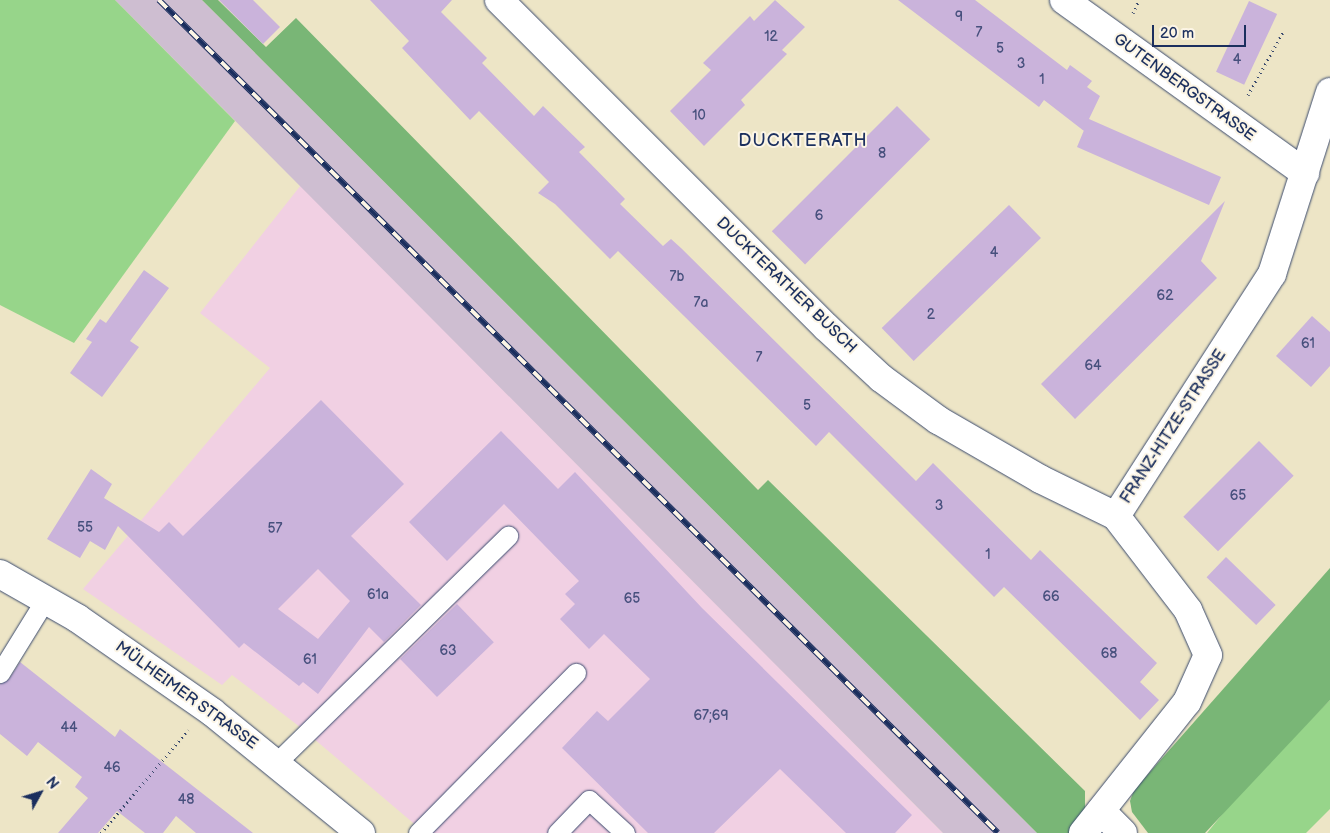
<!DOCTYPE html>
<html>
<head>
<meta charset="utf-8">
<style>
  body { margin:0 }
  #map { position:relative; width:1330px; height:833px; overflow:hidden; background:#ede5c6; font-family:"Balsamiq Sans",sans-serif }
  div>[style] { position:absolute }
  .built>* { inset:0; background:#f1d0e3 }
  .industrial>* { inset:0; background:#cebed1 }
  .green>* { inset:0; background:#97d58a }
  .forest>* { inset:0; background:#79b676 }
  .building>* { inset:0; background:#cab3db; transform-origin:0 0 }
  .path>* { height:3px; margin-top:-1.5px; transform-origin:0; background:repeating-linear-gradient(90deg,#3a4a6e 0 1px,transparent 0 5px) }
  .roads { filter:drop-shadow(0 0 1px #3a4a6e) drop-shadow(0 0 1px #3a4a6e) }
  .lane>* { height:19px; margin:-9.5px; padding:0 9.5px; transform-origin:9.5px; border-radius:9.5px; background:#fff }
  .street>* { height:28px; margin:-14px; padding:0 14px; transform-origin:14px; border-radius:14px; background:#fff }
  .secondary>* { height:28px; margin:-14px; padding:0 14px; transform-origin:14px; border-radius:14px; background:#fff }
  .rail>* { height:5.5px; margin-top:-2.75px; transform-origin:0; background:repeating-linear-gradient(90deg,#fcf5e5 0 11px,#1b2f5e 0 22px); box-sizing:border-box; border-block:1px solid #1b2f5e }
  span { translate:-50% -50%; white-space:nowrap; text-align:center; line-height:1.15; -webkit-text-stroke:4px #fcf5e5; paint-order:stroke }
  .number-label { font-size:14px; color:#47507d }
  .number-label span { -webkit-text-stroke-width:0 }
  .street-label { font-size:16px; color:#1b2f5e }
  .neighbourhood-label { font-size:18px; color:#1b2f5e; letter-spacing:1px }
  .north { position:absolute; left:15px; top:768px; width:50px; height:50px; -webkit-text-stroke:4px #fcf5e5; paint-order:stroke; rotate:51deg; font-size:14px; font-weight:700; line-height:20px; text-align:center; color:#1b2f5e }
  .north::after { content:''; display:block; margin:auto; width:18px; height:22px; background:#1b2f5e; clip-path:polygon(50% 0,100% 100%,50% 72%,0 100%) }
  .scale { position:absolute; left:1152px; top:25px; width:94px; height:22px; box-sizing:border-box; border:2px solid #1b2f5e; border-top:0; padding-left:6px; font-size:15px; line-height:18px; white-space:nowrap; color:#1b2f5e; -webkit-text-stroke:4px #fcf5e5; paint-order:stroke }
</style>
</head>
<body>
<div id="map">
  <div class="built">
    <i style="clip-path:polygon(301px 185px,943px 833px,425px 833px,300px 727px,232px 675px,222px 685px,83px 589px,270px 368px,200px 313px)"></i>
  </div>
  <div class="industrial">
    <i style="clip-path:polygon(115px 0,202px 0,1037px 833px,943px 833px)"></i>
  </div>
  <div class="green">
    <i style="clip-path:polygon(0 0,115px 0,235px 121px,74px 343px,0 305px)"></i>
    <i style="clip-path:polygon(1330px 700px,1330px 809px,1306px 833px,1207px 833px,1242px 790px)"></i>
  </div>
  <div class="forest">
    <i style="clip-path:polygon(202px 0,218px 0,266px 47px,296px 18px,758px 490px,768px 480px,1085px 791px,1085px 812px,1073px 833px,1037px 833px)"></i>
    <i style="clip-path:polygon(1330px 568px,1330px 700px,1205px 833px,1148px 833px,1132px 812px,1130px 801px,1134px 790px)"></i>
  </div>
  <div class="building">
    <i style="clip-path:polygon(219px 0,253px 0,280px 27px,263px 44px)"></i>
    <i style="clip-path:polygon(370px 0,452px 0,441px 12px,487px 58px,482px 63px,534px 116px,543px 106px,585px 147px,579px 152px,625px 199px,620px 204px,663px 246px,671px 239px,681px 248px,916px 481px,933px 463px,1031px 560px,1040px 550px,1157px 663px,1140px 682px,1159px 700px,1140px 720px,1004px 587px,994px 597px,829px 432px,816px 446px,618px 251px,610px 259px,555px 204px,538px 193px,549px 182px,479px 111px,470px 120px,402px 48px,409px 41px)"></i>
    <i style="clip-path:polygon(775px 0,805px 27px,782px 50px,787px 54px,741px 100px,745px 105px,704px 146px,670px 111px,711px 70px,703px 63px,750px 16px,754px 21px)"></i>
    <i style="clip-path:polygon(898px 0,975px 0,1067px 70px,1070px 65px,1092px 81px,1087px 87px,1100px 96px,1089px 119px,1221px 177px,1209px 205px,1077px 147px,1087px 123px,1084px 131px,1044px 100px,1039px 107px)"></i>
    <i style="left:1249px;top:1px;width:31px;height:78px;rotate:25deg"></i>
    <i style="left:897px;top:106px;width:47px;height:177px;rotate:45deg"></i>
    <i style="clip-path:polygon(1225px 201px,1201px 261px,1217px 278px,1075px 419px,1041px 384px)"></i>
    <i style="left:1009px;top:205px;width:46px;height:177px;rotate:46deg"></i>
    <i style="clip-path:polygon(144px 270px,169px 288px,130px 341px,139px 347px,102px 397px,70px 373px,92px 342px,86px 339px,100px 319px,106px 323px)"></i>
    <i style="clip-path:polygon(1312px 316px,1330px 332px,1330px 366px,1311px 387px,1276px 356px)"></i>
    <i style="clip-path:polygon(evenodd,321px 400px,404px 484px,351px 536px,421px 605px,384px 642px,369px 627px,318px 694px,303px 682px,299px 686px,244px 643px,239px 648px,118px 526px,105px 550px,90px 541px,80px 558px,47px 539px,91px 469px,112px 484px,104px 498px,159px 532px,169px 522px,183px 536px,321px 400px,318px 569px,350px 601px,318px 639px,278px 609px,318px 569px)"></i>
    <i style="clip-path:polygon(501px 431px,558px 489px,575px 472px,702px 608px,912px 815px,895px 833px,846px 833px,780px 769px,714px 833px,648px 833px,562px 748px,597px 711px,608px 721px,650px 679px,604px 634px,589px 649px,560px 619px,575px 604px,565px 594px,579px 581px,504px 504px,447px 561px,409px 522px)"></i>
    <i style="left:1259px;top:441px;width:49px;height:107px;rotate:45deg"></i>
    <i style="left:1226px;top:557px;width:69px;height:28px;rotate:44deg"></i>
    <i style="left:457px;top:604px;width:53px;height:79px;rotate:46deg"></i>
    <i style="clip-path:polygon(20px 662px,115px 737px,120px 729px,253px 833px,196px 833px,176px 816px,163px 833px,145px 833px,117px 811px,98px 833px,58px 833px,88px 798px,75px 787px,82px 777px,38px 742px,27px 756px,0 734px,0 684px,9px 679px)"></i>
  </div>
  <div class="path">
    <i style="left:1133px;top:13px;width:14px;rotate:-65deg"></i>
    <i style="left:1248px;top:95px;width:72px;rotate:-60.9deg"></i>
    <i style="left:101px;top:833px;width:135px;rotate:-49.8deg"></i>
  </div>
  <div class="roads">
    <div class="lane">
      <i style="left:0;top:673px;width:86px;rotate:-58.3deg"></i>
      <i style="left:276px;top:763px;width:325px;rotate:-44.4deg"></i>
      <i style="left:418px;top:833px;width:225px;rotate:-45.4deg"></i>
      <i style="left:557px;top:833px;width:46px;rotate:-45.9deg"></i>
      <i style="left:589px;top:800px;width:49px;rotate:42.5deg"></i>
    </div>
    <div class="street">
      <i style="left:499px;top:0;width:462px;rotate:45deg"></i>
      <i style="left:826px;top:327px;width:75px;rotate:42.8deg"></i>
      <i style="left:881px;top:378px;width:71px;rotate:36.4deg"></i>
      <i style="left:938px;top:420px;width:118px;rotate:30deg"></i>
      <i style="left:1040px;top:479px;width:85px;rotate:26deg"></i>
      <i style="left:1064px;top:0;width:297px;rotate:35.7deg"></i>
      <i style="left:1101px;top:811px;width:31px;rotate:45deg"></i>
      <i style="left:1083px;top:833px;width:167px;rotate:-51.6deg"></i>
      <i style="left:1187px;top:702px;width:51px;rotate:-65.9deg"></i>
      <i style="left:1208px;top:655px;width:49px;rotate:-114deg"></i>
      <i style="left:1188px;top:610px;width:118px;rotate:-127.5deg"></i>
      <i style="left:1116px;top:516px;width:288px;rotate:-57.2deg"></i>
      <i style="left:1272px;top:274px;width:191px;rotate:-72.3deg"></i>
    </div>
    <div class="secondary">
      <i style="left:0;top:574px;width:89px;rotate:29.7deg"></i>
      <i style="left:77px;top:618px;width:165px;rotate:34.8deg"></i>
      <i style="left:212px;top:712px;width:192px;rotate:39.1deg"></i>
    </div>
  </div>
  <div class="rail">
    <i style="left:159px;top:0;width:1182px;rotate:44.79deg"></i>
  </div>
  <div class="number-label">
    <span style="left:959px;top:17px">9</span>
    <span style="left:979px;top:33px">7</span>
    <span style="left:771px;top:37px">12</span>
    <span style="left:1000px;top:49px">5</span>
    <span style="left:1237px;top:60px">4</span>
    <span style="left:1021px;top:64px">3</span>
    <span style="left:1042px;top:80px">1</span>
    <span style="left:699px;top:116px">10</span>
    <span style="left:882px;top:154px">8</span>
    <span style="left:819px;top:216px">6</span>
    <span style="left:994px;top:253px">4</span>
    <span style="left:677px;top:277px">7b</span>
    <span style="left:1165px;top:296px">62</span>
    <span style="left:701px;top:303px">7a</span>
    <span style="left:931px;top:315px">2</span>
    <span style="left:1308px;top:344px">61</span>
    <span style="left:759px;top:358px">7</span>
    <span style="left:1093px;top:366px">64</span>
    <span style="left:807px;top:406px">5</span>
    <span style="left:1238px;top:496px">65</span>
    <span style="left:939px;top:506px">3</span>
    <span style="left:85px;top:528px">55</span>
    <span style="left:275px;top:529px">57</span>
    <span style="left:988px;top:555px">1</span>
    <span style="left:378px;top:595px">61a</span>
    <span style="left:1051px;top:597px">66</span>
    <span style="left:632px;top:599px">65</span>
    <span style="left:448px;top:651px">63</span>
    <span style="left:1109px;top:654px">68</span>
    <span style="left:310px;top:660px">61</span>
    <span style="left:711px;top:716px">67;69</span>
    <span style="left:69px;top:728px">44</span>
    <span style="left:112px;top:768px">46</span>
    <span style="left:186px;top:800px">48</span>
  </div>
  <div class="street-label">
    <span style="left:1184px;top:88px;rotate:36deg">GUTENBERGSTRASSE</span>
    <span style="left:786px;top:286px;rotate:44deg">DUCKTERATHER BUSCH</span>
    <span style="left:1174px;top:427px;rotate:-57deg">FRANZ-HITZE-STRASSE</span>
    <span style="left:186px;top:696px;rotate:36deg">MÜLHEIMER STRASSE</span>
  </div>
  <div class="neighbourhood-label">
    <span style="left:803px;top:141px">DUCKTERATH</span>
  </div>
  <div class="north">N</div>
  <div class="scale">20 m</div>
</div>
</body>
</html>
